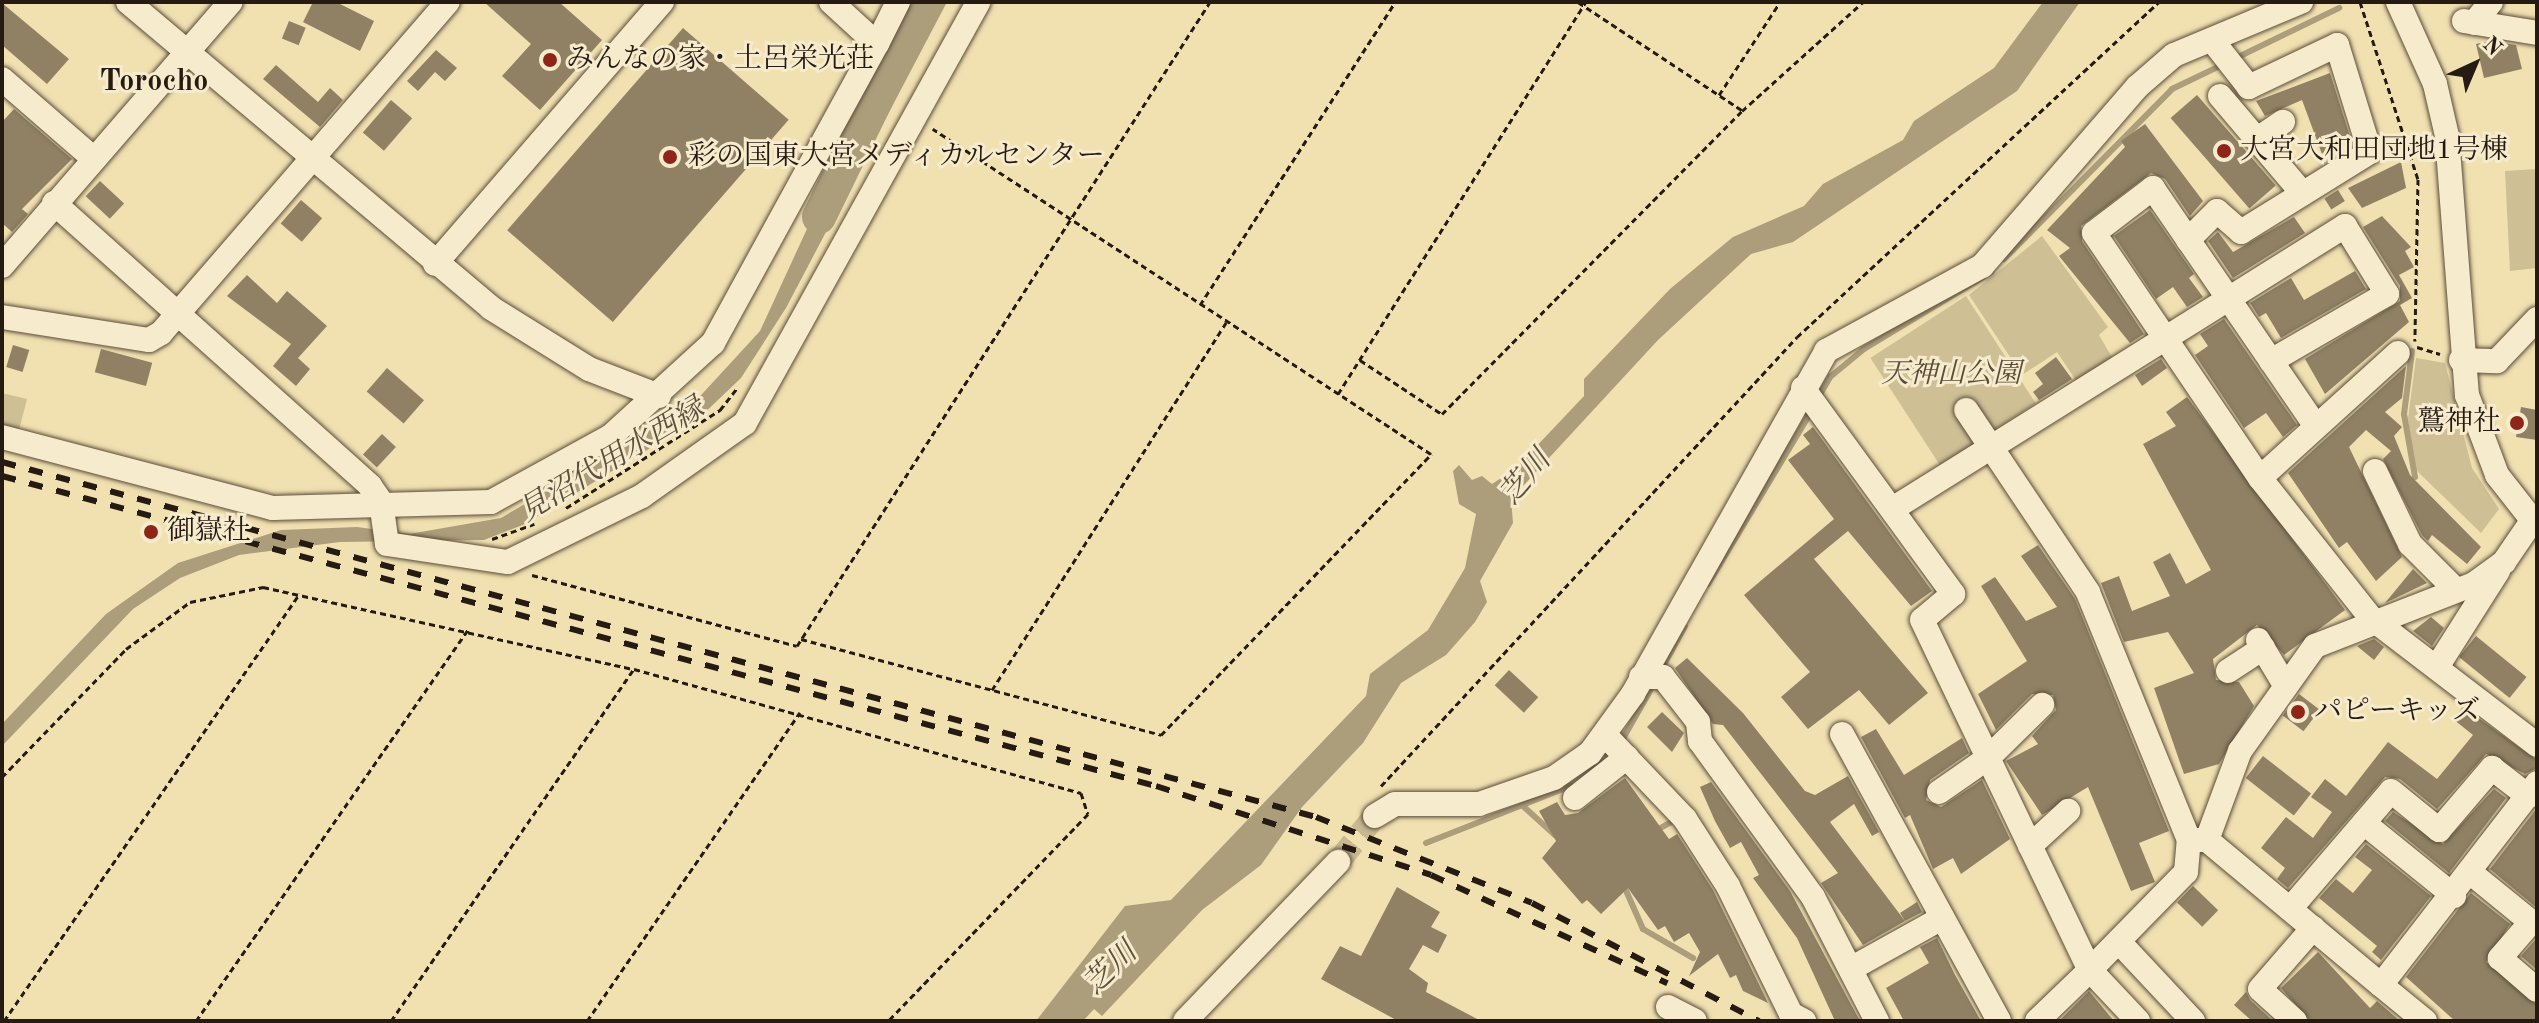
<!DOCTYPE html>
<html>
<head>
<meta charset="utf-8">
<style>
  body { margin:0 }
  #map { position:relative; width:2539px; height:1023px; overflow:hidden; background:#f1e0b0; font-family:"Old Standard TT","Noto Serif JP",serif }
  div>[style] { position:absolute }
  .green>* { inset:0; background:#cebf95; transform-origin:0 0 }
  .water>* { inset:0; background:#ac9d7b }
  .stream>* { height:6px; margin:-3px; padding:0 3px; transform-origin:3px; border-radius:3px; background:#ac9d7b }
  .river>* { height:34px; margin:-17px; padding:0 17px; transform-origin:17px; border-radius:17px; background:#ac9d7b }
  .building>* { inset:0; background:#908165; transform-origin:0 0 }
  .minor-tunnel>* { height:24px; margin-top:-12px; transform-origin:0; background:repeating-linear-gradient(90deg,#c8b991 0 24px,transparent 0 36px) }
  .path>* { height:3px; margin-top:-1.5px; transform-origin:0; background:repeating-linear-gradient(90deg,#261b13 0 6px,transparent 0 10px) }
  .roads { filter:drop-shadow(0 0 2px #594c3a) drop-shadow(0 0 2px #594c3a) }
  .minor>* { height:24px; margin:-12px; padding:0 12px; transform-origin:12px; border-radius:12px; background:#f6ebcc }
  .rail>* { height:6px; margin-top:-3px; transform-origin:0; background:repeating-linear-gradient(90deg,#261b13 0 14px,transparent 0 28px) }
  .dots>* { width:22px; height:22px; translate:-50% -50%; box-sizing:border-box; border:4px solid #f6ebcc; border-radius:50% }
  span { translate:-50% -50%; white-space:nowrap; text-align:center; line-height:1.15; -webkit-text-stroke:6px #f6ebcc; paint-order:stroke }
  .poi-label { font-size:28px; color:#261b13 }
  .left { translate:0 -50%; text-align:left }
  .right { translate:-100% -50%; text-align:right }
  .park-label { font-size:28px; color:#584c3a; font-style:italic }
  .neighbourhood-label { font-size:30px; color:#261b13; font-weight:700 }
  .water-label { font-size:30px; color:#5c4f3d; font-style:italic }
  .frame { position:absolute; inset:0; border:4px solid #261b13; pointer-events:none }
  .north { position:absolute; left:2435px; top:24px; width:80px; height:80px; -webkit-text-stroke:6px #f6ebcc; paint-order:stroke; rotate:44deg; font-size:22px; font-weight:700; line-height:32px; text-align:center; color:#261b13 }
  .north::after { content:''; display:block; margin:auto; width:28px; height:36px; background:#261b13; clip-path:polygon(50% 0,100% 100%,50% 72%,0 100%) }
</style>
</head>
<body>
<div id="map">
  <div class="green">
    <i style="clip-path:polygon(2537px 169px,2537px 268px,2510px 271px,2505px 171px)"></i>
    <i style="clip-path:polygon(2042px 236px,2108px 327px,2099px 335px,2113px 359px,2077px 382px,2057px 352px,2022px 375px,1969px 295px)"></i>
    <i style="left:1966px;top:296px;width:128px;height:114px;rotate:57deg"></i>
    <i style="clip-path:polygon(2416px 358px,2445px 363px,2472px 468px,2499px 509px,2481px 533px,2415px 469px,2408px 419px)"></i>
    <i style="clip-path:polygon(2px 393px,27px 399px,19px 430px,2px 426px)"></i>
  </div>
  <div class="water">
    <i style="clip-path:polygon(931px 2px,947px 2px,786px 308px,741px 378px,698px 419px,525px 524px,484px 540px,340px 542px,239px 555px,180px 578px,133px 609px,2px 746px,2px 724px,106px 614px,178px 563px,281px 530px,357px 527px,409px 534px,501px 518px,692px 405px,760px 331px,818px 205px,844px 173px)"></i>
    <i style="clip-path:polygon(2043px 2px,2080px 2px,2017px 91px,1793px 242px,1751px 254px,1658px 340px,1511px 499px,1513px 523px,1480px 581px,1487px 602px,1475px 622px,1446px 655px,1401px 683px,1363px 743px,1302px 807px,1261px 865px,1202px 910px,1102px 1016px,1094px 1009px,1083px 1021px,1036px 1021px,1125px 906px,1171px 900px,1366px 696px,1370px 674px,1428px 630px,1465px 568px,1476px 514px,1459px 504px,1453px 471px,1459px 465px,1472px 480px,1482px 476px,1492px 484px,1515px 469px,1584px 396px,1584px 379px,1670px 289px,1733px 237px,1804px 206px,1823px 184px,1903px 140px,1914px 121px,1994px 68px)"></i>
  </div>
  <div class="stream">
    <i style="left:2234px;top:59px;width:117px;rotate:-25.9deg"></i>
    <i style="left:2004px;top:259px;width:239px;rotate:-45.3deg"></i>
    <i style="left:2172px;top:89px;width:58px;rotate:-25.7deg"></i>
    <i style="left:2412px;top:351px;width:64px;rotate:97.2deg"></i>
    <i style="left:2404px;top:414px;width:64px;rotate:80.1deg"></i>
    <i style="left:1818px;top:398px;width:24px;rotate:-60deg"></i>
    <i style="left:1830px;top:377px;width:44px;rotate:-39.5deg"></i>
    <i style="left:1864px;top:349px;width:149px;rotate:-31.2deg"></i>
    <i style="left:1708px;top:584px;width:200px;rotate:-59.1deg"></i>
    <i style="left:1660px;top:672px;width:52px;rotate:-61.5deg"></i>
    <i style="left:1621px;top:742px;width:69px;rotate:-60.5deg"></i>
    <i style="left:1524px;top:807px;width:42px;rotate:42.1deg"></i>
    <i style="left:1655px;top:831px;width:25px;rotate:-29deg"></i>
    <i style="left:1426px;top:843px;width:156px;rotate:-21.5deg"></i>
    <i style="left:1624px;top:886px;width:47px;rotate:66.2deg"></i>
    <i style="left:1643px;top:929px;width:58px;rotate:30.1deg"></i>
  </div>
  <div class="river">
    <i style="left:819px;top:217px;width:239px;rotate:-64deg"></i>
  </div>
  <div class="building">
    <i style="clip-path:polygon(313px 2px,336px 2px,374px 21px,360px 51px,303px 22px)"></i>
    <i style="clip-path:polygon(484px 2px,559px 2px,602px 40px,540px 110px,502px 76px,531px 44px)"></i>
    <i style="clip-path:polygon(2px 3px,69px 59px,47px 84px,2px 45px)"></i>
    <i style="left:289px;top:21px;width:18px;height:19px;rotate:22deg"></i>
    <i style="left:683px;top:28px;width:140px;height:268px;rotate:41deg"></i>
    <i style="clip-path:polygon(2490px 41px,2516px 45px,2522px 69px,2484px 78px,2476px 44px)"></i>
    <i style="clip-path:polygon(436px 50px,457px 68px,445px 81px,435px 72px,418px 91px,407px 81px)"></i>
    <i style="clip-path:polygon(276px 65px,318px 102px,330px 88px,343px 100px,320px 127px,263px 79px)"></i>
    <i style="clip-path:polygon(2330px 73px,2352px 143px,2322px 154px,2302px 100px,2265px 116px,2256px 101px)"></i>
    <i style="left:2197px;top:95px;width:120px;height:35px;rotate:49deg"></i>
    <i style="left:391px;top:100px;width:28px;height:43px;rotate:41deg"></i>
    <i style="clip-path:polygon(14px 109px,72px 159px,22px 209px,28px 214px,12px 232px,2px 223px,2px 122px)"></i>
    <i style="clip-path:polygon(2145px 124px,2203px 201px,2190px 216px,2165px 179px,2151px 173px,2081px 226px,2082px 241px,2144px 334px,2130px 343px,2059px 256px,2070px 248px,2047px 230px,2125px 147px,2121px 141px)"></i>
    <i style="clip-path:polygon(2401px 162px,2406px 188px,2362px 208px,2348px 188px)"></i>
    <i style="left:100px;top:181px;width:33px;height:21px;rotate:43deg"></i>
    <i style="left:2338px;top:190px;width:13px;height:16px;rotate:58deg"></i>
    <i style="left:301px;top:200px;width:28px;height:31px;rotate:41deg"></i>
    <i style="clip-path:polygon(2150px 210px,2194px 274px,2189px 278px,2203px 297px,2187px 307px,2173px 287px,2156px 299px,2114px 236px)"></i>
    <i style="clip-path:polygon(2382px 216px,2411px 247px,2405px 251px,2414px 267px,2399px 275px,2412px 298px,2400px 305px,2409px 322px,2325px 394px,2305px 359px,2400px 301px,2400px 286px,2363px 227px)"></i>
    <i style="clip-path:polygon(2294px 217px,2305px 233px,2233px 278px,2208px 241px,2218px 232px,2233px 252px)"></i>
    <i style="clip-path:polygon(2355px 271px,2366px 289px,2281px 338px,2266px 313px,2259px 317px,2250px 303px,2291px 278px,2304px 300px)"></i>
    <i style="clip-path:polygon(247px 275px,277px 303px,287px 291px,327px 326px,298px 358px,310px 369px,296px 386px,273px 366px,291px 344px,227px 296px)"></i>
    <i style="clip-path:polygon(2224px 319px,2297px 425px,2283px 437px,2266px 413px,2244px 428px,2195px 355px,2208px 346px,2200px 334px)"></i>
    <i style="left:13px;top:345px;width:17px;height:23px;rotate:17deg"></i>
    <i style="left:101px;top:349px;width:53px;height:24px;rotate:15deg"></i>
    <i style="clip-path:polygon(2056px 357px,2072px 379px,2039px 400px,2033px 392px,2043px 384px,2035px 373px)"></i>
    <i style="clip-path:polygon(2161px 359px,2167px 368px,2142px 386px,2135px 375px)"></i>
    <i style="clip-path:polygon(2406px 366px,2402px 398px,2385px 412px,2402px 427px,2394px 436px,2410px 475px,2481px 547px,2467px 564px,2432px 535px,2428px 541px,2422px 535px,2383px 459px,2391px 451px,2366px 430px,2349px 447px,2402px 557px,2376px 581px,2347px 542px,2339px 548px,2288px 473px)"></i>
    <i style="left:387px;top:368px;width:49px;height:31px;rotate:41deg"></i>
    <i style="clip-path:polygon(2187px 397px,2345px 610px,2284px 655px,2257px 625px,2213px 659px,2216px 680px,2239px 682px,2254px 706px,2219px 764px,2184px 774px,2154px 688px,2194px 673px,2168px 632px,2124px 642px,2101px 583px,2119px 576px,2132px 611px,2170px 596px,2153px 562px,2170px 553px,2186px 584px,2211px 570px,2143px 444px,2176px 426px,2166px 412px)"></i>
    <i style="clip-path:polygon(2521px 407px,2537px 410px,2537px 440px,2516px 437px)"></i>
    <i style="clip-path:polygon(1813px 427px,1932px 591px,1911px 606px,1848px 531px,1814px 559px,1928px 693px,1889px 725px,1859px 690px,1808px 729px,1781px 697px,1810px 672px,1744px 595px,1834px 519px,1788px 460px,1810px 444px,1803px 435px)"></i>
    <i style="left:382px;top:434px;width:19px;height:28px;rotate:43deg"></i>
    <i style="clip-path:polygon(2038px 545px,2075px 599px,2169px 831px,2139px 843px,2155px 882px,2131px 891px,2088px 787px,2042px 815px,2006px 761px,2038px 744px,2032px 736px,2056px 710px,2053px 695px,2032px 694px,1996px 730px,1978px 694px,2027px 661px,1981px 586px,1995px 577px,2026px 621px,2057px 607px,2021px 556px)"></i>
    <i style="clip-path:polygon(2413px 569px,2427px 583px,2385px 603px)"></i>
    <i style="clip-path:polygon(2431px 617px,2444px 628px,2432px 646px,2413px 631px)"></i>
    <i style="left:2476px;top:636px;width:65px;height:27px;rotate:39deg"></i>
    <i style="clip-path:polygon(2374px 639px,2384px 647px,2374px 660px,2357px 646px)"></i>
    <i style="clip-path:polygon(1687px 658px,1743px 713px,1805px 791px,1815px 795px,1848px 776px,1879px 832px,1872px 836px,1854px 804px,1830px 822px,1905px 921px,1863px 945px,1821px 883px,1838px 873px,1723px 725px,1713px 724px,1675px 668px)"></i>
    <i style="left:1509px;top:670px;width:40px;height:21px;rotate:43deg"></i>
    <i style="left:2299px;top:694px;width:26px;height:27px;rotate:37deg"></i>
    <i style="clip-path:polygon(2463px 707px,2537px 760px,2537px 768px,2525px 774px,2486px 754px,2437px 809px,2400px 779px,2385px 777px,2288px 888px,2277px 879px,2285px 868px,2261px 848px,2286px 817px,2313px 838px,2332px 812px,2311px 797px,2325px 779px,2346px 796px,2388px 742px,2437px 779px,2473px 735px,2453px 719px)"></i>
    <i style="clip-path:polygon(1662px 712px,1684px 733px,1672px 752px,1647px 727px)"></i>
    <i style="clip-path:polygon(1876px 729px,1904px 775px,1962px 738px,1969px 753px,1930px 780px,1926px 800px,1941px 807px,1982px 780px,2010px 839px,1961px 874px,1953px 858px,1933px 869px,1910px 815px,1905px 818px,1861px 737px)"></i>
    <i style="left:2263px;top:756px;width:61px;height:28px;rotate:38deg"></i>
    <i style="clip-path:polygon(1625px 778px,1669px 839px,1677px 834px,1713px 890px,1768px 1003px,1743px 991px,1736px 975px,1730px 978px,1718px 954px,1689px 976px,1700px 952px,1689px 933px,1674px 942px,1665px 926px,1658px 930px,1628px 888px,1601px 914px,1587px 900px,1582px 904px,1542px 858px,1556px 841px,1539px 811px,1557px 802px,1565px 815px,1578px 813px)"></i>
    <i style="clip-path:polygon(1711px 782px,1790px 891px,1860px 1021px,1835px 1021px,1797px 938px,1753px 878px,1759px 875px,1741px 842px,1730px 848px,1715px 821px,1700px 787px)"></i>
    <i style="clip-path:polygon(2494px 789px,2506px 798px,2449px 873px,2385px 821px,2393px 812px,2443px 844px)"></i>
    <i style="clip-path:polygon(2537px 808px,2537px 908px,2490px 869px)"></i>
    <i style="clip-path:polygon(2366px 844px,2431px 896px,2381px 960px,2372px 952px,2377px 946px,2319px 898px,2336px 879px,2353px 893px,2372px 870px,2355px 857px)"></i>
    <i style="left:2193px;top:886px;width:35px;height:23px;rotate:44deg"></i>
    <i style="clip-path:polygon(1397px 887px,1440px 912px,1431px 927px,1447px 935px,1438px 953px,1423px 945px,1409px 969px,1428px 983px,1426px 992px,1481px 1021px,1398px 1021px,1321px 979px,1340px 946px,1361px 956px)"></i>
    <i style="clip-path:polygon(2471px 893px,2510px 924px,2486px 962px,2537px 1005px,2537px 1021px,2455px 1021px,2406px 977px)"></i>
    <i style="clip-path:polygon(1917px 902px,1922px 912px,1905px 921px,1900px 913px)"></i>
    <i style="clip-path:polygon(1937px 938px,1955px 975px,1981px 1021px,1904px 1021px,1886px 988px,1929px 963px,1920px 947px)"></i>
    <i style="clip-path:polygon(2537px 938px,2537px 970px,2521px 956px)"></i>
    <i style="clip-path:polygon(2318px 952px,2370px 1008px,2377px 1001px,2400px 1021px,2310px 1021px,2281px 988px)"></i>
    <i style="clip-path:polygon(2089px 991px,2114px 1021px,2059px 1021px)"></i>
    <i style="clip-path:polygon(2246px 992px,2250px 1000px,2273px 1021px,2252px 1021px,2234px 1005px)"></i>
  </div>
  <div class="minor-tunnel">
    <i style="left:1338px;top:862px;width:59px;rotate:-51.2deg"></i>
  </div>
  <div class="path">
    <i style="left:1578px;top:2px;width:196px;rotate:33.4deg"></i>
    <i style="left:2360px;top:2px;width:186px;rotate:71.9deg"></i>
    <i style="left:2418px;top:179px;width:162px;rotate:91.1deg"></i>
    <i style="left:1719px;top:95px;width:111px;rotate:-56.7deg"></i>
    <i style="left:2390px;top:149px;width:20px;rotate:-37deg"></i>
    <i style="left:1200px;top:305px;width:360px;rotate:-57.2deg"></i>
    <i style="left:2417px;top:347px;width:24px;rotate:17deg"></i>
    <i style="left:1360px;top:360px;width:98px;rotate:33.4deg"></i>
    <i style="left:1442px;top:414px;width:426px;rotate:-45.3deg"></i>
    <i style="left:1742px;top:111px;width:163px;rotate:-42deg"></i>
    <i style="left:1338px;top:394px;width:464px;rotate:-57.7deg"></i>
    <i style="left:566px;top:508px;width:183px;rotate:-32.5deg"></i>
    <i style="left:720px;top:410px;width:29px;rotate:-52deg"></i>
    <i style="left:492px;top:539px;width:45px;rotate:-19.7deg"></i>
    <i style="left:532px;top:575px;width:274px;rotate:15deg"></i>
    <i style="left:797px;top:646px;width:765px;rotate:-57.33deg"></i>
    <i style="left:801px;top:639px;width:373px;rotate:14.9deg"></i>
    <i style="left:1161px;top:735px;width:390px;rotate:-46.1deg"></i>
    <i style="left:1431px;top:454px;width:595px;rotate:-146.87deg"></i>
    <i style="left:992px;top:690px;width:436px;rotate:-57.5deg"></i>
    <i style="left:2px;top:777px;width:178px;rotate:-45.9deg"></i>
    <i style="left:126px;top:649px;width:79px;rotate:-36.3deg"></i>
    <i style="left:190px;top:602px;width:75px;rotate:-11.6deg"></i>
    <i style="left:263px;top:587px;width:380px;rotate:12.5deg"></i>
    <i style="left:634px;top:669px;width:464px;rotate:15.5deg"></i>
    <i style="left:1081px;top:793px;width:22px;rotate:72deg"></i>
    <i style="left:1088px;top:814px;width:288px;rotate:134deg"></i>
    <i style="left:1381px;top:786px;width:612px;rotate:-47.18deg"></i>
    <i style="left:1797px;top:337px;width:493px;rotate:-42.8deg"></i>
    <i style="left:4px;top:1021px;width:520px;rotate:-55.33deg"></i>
    <i style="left:196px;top:1021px;width:477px;rotate:-55.2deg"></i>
    <i style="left:391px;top:1021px;width:428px;rotate:-55.4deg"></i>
    <i style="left:587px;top:1021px;width:375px;rotate:-55.4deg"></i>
  </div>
  <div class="roads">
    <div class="minor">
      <i style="left:128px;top:2px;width:475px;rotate:40.1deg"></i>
      <i style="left:491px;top:308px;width:115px;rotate:31.9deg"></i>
      <i style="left:589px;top:369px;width:75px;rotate:21.1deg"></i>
      <i style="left:831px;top:2px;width:62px;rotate:42.4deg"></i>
      <i style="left:877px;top:44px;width:47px;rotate:-63.4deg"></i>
      <i style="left:2398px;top:2px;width:90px;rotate:65.7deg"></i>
      <i style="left:2435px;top:84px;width:53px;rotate:77deg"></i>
      <i style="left:2447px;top:136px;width:260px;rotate:85.6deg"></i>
      <i style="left:2467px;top:395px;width:85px;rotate:69.4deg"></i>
      <i style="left:2497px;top:475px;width:65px;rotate:51.9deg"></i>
      <i style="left:2464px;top:21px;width:74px;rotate:9.3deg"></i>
      <i style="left:2474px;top:23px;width:27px;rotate:-51deg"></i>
      <i style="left:2px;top:79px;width:122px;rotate:41deg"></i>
      <i style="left:2220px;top:96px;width:128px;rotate:49.7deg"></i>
      <i style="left:2259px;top:138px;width:29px;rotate:-34deg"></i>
      <i style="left:54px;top:203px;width:424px;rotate:41.8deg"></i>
      <i style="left:370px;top:486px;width:19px;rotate:55deg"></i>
      <i style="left:381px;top:502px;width:42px;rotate:81.9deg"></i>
      <i style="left:387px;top:544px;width:122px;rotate:8.5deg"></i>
      <i style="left:508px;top:562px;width:149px;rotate:-26.2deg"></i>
      <i style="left:642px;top:496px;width:126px;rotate:-35.3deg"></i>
      <i style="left:745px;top:423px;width:481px;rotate:-61deg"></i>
      <i style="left:2188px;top:240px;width:41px;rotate:-45deg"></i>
      <i style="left:2217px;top:211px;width:32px;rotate:41deg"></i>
      <i style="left:2241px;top:232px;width:152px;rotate:-31.8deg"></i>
      <i style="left:2370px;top:152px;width:112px;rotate:-107.1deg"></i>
      <i style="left:2337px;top:45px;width:98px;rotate:154.5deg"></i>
      <i style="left:2249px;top:87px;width:60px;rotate:-128.2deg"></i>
      <i style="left:435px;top:264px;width:347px;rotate:-49.1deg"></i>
      <i style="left:2px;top:266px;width:349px;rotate:-49.1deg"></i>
      <i style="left:2px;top:317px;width:149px;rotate:8.9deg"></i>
      <i style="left:149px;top:340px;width:14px;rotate:-30deg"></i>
      <i style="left:161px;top:333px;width:438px;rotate:-49.1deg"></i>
      <i style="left:2461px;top:360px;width:36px;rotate:2deg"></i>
      <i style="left:2497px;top:361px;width:58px;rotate:-46.4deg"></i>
      <i style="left:1803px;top:388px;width:255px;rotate:53.9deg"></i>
      <i style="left:1953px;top:594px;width:40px;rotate:140deg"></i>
      <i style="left:1922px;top:620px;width:388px;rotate:64.4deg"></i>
      <i style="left:2090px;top:970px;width:137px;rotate:-45.6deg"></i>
      <i style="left:2186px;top:872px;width:32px;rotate:-85deg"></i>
      <i style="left:2189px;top:840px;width:268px;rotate:-112.2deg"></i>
      <i style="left:2088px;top:592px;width:219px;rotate:-123.8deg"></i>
      <i style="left:2315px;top:425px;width:287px;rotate:-124.4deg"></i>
      <i style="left:2153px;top:188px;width:74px;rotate:142.7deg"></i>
      <i style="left:2094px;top:233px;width:296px;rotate:55.9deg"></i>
      <i style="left:2260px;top:478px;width:179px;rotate:51.6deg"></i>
      <i style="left:2371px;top:618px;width:209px;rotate:37.4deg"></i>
      <i style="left:2px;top:437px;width:280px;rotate:14.7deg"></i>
      <i style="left:273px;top:508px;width:218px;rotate:-1.6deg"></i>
      <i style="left:491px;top:502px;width:137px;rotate:-28.8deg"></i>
      <i style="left:611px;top:436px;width:138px;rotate:-42.4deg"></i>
      <i style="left:713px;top:343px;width:341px;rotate:-61.3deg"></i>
      <i style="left:2375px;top:471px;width:81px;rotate:64.4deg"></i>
      <i style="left:2410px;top:544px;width:65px;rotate:45deg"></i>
      <i style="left:2260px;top:478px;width:186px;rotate:-42.2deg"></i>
      <i style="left:1894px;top:508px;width:532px;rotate:-32.02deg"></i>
      <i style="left:2345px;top:226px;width:80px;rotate:58.3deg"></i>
      <i style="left:2387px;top:294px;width:134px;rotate:150deg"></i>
      <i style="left:2258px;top:640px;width:52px;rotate:59deg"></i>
      <i style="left:2437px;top:667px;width:114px;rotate:-57.6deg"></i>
      <i style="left:2228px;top:671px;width:42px;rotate:-33.3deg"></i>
      <i style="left:1641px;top:677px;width:22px"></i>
      <i style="left:1663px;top:677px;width:57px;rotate:52.1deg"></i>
      <i style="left:1698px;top:722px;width:19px;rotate:84deg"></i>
      <i style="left:1700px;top:741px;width:193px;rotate:54.1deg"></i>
      <i style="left:1813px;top:897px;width:140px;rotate:62.7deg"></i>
      <i style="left:1842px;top:734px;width:327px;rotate:61.3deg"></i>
      <i style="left:1606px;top:736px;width:115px;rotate:46.4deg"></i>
      <i style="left:1685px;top:819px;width:80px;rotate:57.3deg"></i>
      <i style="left:1728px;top:886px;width:143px;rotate:63.8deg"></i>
      <i style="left:1791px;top:1014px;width:15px;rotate:28deg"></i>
      <i style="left:1939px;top:792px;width:60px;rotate:-34.8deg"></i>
      <i style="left:1988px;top:758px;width:76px;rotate:-44.5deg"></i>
      <i style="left:1575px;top:798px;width:66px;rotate:-38.3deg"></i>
      <i style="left:1375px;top:816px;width:23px;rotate:-31deg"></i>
      <i style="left:1395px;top:804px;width:84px"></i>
      <i style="left:1479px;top:804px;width:79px;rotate:-19.1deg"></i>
      <i style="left:1554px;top:778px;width:44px;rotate:-34.8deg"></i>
      <i style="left:1590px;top:753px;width:73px;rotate:-53.9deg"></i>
      <i style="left:1633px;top:694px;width:394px;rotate:-60.6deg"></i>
      <i style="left:1826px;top:351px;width:178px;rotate:-28.6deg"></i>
      <i style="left:1982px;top:266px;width:237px;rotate:-49.1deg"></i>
      <i style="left:2137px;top:87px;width:49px;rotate:-40.9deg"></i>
      <i style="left:2174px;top:55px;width:138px;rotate:-22.7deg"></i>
      <i style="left:2364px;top:823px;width:116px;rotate:39deg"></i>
      <i style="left:2189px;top:840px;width:18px"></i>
      <i style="left:2207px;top:840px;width:226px;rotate:39.8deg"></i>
      <i style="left:2381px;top:985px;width:255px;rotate:-52.3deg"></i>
      <i style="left:2207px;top:840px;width:95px;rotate:-69.7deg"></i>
      <i style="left:2240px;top:751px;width:129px;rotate:-54.5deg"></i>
      <i style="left:2315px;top:646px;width:171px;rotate:-21.3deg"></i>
      <i style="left:2474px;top:584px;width:37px;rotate:-36deg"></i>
      <i style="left:2504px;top:562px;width:50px;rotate:-55.7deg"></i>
      <i style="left:2030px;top:846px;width:52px;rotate:-42.6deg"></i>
      <i style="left:2471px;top:873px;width:77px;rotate:39.2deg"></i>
      <i style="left:2531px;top:922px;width:48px;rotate:130.7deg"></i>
      <i style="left:2500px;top:958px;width:49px;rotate:40.9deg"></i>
      <i style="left:2290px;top:909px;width:155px;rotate:-49.4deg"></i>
      <i style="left:2391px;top:791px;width:62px;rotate:39.1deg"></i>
      <i style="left:2439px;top:830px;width:82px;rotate:-49.5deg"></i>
      <i style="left:2492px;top:768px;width:46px;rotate:37.9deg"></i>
      <i style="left:2120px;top:943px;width:107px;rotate:46.9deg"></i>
      <i style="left:1854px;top:967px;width:101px;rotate:-29.1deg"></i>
      <i style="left:2381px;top:985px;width:57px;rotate:39.3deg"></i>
      <i style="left:1668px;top:1007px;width:30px;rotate:27deg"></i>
      <i style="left:1185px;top:1021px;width:221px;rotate:-46.1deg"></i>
      <i style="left:2037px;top:1021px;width:74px;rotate:-43.9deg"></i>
      <i style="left:2090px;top:970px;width:70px;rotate:46.7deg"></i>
      <i style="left:2295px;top:1021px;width:47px;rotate:-137.6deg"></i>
      <i style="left:2260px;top:989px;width:81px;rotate:-49deg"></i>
    </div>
  </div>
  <div class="rail">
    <i style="left:2px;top:462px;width:1361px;rotate:15.12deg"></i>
    <i style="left:1316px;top:817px;width:232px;rotate:21.7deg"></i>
    <i style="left:1532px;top:903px;width:256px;rotate:27.5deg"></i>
    <i style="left:2px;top:476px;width:1195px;rotate:15.04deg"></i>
    <i style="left:1156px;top:786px;width:289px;rotate:17.9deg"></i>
    <i style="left:1431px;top:875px;width:260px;rotate:24.6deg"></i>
  </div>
  <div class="dots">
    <i style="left:550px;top:60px;background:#8f2418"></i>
    <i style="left:2224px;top:151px;background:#8f2418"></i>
    <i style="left:670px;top:157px;background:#8f2418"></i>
    <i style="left:2517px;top:423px;background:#8f2418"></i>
    <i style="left:151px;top:532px;background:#8f2418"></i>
    <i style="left:2298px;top:712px;background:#8f2418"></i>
  </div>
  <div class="poi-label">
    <span class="left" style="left:566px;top:60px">みんなの家・土呂栄光荘</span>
    <span class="left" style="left:2240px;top:151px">大宮大和田団地1号棟</span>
    <span class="left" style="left:688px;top:157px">彩の国東大宮メディカルセンター</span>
    <span class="right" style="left:2501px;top:423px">鷲神社</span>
    <span class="left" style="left:167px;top:532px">御嶽社</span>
    <span class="left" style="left:2314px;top:712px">パピーキッズ</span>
  </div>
  <div class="park-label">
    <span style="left:1951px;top:375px">天神山公園</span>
  </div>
  <div class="neighbourhood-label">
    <span style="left:154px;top:82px">Torocho</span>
  </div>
  <div class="water-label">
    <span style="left:612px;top:461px;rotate:-31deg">見沼代用水西縁</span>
    <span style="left:1526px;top:478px;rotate:-50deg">芝川</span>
    <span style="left:1111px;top:969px;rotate:-44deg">芝川</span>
  </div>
  <div class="frame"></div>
  <div class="north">N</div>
</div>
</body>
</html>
